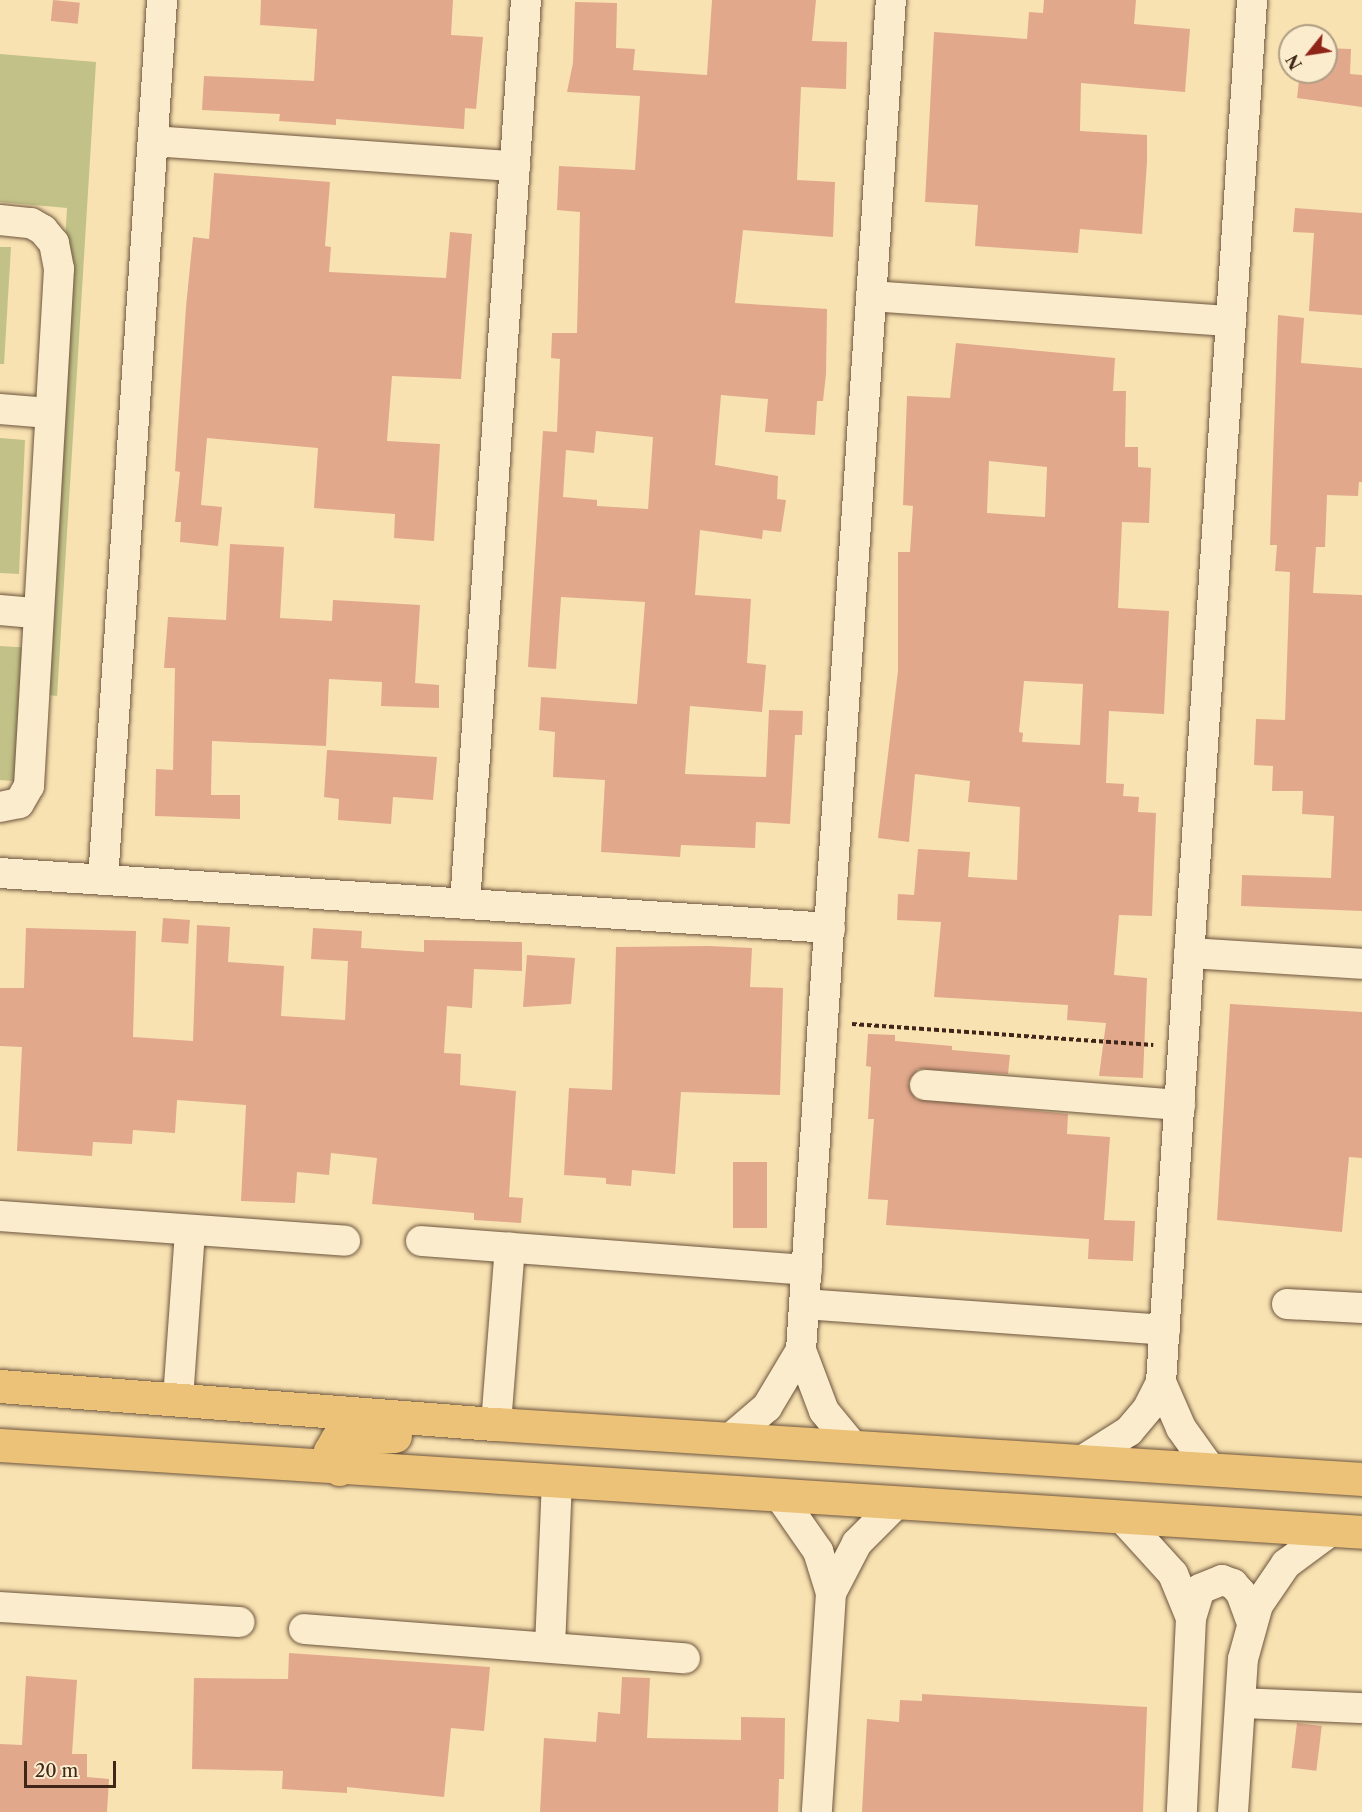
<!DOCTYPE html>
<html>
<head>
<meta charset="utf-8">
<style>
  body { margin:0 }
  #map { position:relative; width:1362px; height:1812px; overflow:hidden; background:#f8e2b1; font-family:"Libre Caslon Text",serif }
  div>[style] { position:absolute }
  .green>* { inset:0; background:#c2c288 }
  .building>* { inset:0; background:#e1a88c; transform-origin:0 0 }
  .path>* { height:4px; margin-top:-2px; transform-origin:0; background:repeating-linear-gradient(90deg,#3f2618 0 4.5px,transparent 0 7.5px) }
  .roads { filter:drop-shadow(0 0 2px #6d553e) drop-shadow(0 0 2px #6d553e) }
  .minor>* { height:30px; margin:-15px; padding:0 15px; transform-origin:15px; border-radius:15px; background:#faeccc }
  .major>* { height:33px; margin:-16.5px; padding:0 16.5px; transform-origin:16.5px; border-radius:16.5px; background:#ecc178 }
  span { translate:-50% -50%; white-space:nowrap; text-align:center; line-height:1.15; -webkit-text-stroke:4.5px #faeccc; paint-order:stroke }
  .north { position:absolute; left:1278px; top:24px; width:60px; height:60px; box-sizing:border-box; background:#faeccc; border:2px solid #af9d84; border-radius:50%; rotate:240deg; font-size:16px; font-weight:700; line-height:24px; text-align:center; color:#3f2618 }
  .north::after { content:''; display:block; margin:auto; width:21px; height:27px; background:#8f2418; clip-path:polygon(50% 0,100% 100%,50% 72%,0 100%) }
  .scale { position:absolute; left:24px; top:1761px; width:92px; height:27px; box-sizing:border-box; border:3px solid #3f2618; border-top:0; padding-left:8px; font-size:18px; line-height:21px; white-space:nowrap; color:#3f2618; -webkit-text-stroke:4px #faeccc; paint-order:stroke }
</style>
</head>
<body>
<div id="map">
  <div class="green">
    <i style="clip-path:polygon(0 54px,96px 62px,57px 696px,39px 694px,67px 208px,0 202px)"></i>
    <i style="clip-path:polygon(0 247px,11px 247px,4px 364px,0 364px)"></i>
    <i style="clip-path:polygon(0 438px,25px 440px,19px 574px,0 573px)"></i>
    <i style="clip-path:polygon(0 646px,32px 648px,25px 782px,0 780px)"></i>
  </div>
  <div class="building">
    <i style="left:53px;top:0;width:27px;height:21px;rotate:6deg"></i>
    <i style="clip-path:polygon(261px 0,453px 0,451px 35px,483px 37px,476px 109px,465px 108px,464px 129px,336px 119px,336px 125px,279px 121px,280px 114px,202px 110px,204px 76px,314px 81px,317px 29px,260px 25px)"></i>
    <i style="clip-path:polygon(evenodd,712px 0,816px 0,812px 41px,847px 42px,846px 89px,801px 87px,797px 180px,835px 182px,833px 237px,743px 230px,735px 303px,827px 309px,826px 374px,823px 401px,817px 401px,815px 435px,765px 432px,768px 399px,721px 395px,715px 465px,778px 476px,777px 499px,786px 500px,781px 532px,763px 530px,762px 539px,700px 530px,695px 595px,751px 599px,747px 663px,766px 665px,762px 712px,690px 706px,685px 774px,766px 777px,769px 710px,803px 711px,802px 735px,795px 735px,790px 824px,756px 822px,755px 848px,681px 845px,680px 857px,601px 852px,605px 780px,553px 777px,555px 732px,539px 730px,541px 697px,637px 704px,645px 602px,561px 597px,556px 669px,528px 667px,543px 431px,557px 432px,560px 359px,551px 358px,552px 333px,577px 333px,580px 212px,557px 210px,559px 166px,635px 170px,640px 96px,567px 92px,573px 63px,575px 2px,617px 3px,616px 48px,635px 49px,633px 70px,707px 75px,712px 0,596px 431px,653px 437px,648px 509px,597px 506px,597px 500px,563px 497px,566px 450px,594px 453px,596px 431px)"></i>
    <i style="clip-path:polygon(1044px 0,1136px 0,1134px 24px,1190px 29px,1185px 92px,1081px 83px,1080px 131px,1147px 135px,1147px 162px,1142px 234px,1080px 229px,1078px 253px,975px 246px,978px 205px,925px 202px,934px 32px,1027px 39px,1029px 12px,1043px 13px)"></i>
    <i style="clip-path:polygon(1326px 48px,1351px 49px,1350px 74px,1362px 75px,1362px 107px,1297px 98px,1300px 72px,1326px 72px)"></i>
    <i style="clip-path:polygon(214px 173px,330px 182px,325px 246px,331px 247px,329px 272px,446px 278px,450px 232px,472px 234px,461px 379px,392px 376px,387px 441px,440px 444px,434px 541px,394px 538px,395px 514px,314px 508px,318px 448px,207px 438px,201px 505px,222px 507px,218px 546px,180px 542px,181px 522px,175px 522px,180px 472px,175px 471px,186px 307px,193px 237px,209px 239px)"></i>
    <i style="clip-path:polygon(1295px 208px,1362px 213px,1362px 315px,1309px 311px,1314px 233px,1293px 232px)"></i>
    <i style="clip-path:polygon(1278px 315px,1304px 318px,1301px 363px,1362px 368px,1362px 482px,1359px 482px,1358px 496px,1327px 495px,1325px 547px,1316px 547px,1313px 593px,1362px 595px,1362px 911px,1241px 906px,1242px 875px,1331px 878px,1334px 816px,1302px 814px,1303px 791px,1272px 791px,1273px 766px,1254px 765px,1256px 719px,1285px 720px,1290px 572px,1275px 571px,1277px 545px,1270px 545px)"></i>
    <i style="clip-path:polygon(evenodd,956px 343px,1115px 358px,1113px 391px,1126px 391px,1125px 447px,1138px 447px,1138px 467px,1151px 468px,1149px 523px,1122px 522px,1118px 608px,1169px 611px,1164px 714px,1109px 711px,1106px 783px,1124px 784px,1123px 796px,1139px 797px,1138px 812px,1156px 813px,1152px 916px,1119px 915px,1114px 975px,1147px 978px,1143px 1078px,1099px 1076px,1106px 1023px,1067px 1020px,1068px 1005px,934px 997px,941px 922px,897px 920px,898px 894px,914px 895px,918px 849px,970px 852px,968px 877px,1017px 880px,1020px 807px,968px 802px,970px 781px,915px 774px,909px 842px,878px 838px,898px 671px,898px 552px,910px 552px,913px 506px,903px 505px,907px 396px,950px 398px,956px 343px,989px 461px,1047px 467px,1045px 517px,987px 513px,989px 461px,956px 343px,1024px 681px,1083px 684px,1080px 745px,1022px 742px,1023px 733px,1019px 732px,1024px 681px)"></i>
    <i style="clip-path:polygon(230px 544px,284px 547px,280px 618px,332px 621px,333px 600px,420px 605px,415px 683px,439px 685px,439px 708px,381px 706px,382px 682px,329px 679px,326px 746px,212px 741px,211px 795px,240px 795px,240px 819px,155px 816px,156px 769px,173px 770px,175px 668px,164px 668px,168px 617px,226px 620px)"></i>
    <i style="clip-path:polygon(327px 750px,437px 757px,433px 800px,393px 797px,391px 824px,338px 820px,339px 799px,324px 797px)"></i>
    <i style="left:163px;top:918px;width:27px;height:24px;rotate:4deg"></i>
    <i style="clip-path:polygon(197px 925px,230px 927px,228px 962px,284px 966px,281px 1016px,345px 1020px,348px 961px,311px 959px,313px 928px,362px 931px,361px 948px,424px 952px,424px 940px,522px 942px,522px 971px,474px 969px,472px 1008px,447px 1006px,444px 1053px,461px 1054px,460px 1085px,516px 1091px,509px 1197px,523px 1198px,521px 1223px,474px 1220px,474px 1213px,372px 1204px,377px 1158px,331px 1153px,329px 1175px,297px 1172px,295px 1203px,241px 1201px,246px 1105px,177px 1100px,175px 1133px,133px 1130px,132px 1144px,93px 1142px,92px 1156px,17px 1151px,22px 1047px,0 1046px,0 988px,24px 988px,26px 928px,136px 931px,133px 1037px,193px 1041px)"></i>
    <i style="clip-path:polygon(708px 946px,752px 948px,750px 987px,783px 988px,780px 1095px,681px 1092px,675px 1174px,632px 1170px,631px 1186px,606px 1184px,606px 1178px,564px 1175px,569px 1088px,612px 1090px,616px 947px)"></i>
    <i style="clip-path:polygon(527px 955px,575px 958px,571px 1004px,523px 1007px)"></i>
    <i style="clip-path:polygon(1230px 1004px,1362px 1012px,1362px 1158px,1349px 1157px,1342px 1232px,1217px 1220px)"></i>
    <i style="clip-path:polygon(868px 1034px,895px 1035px,895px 1041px,952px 1046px,952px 1050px,1010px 1055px,1008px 1074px,918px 1069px,908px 1083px,916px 1099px,1068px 1114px,1067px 1134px,1110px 1137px,1104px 1220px,1135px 1221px,1133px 1261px,1088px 1259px,1089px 1239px,886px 1225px,888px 1200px,868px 1199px,874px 1119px,868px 1119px,871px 1067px,866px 1066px)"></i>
    <i style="left:733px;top:1162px;width:34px;height:66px"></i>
    <i style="clip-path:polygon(289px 1653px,490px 1667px,484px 1731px,451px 1728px,444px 1797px,347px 1787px,347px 1793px,282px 1789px,283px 1771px,192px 1769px,194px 1678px,288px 1679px)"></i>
    <i style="clip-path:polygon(26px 1676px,77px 1680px,72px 1754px,87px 1754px,87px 1777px,109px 1779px,107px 1812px,0 1812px,0 1744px,22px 1745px)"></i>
    <i style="clip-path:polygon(622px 1677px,650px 1678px,647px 1738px,741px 1740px,741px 1717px,785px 1718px,784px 1779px,779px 1779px,778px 1812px,540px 1812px,544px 1738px,596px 1742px,598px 1712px,620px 1714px)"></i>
    <i style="clip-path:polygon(922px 1694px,1147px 1707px,1143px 1812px,862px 1812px,867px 1719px,899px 1722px,900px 1700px,922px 1701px)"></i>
    <i style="left:1297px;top:1723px;width:25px;height:45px;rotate:7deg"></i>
  </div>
  <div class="path">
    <i style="left:852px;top:1024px;width:302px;rotate:4deg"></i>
  </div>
  <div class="roads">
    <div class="minor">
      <i style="left:153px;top:141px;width:363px;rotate:4deg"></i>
      <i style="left:0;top:220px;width:31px;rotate:6deg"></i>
      <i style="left:31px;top:223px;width:14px;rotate:30deg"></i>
      <i style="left:43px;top:230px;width:17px;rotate:50deg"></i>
      <i style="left:54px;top:243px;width:26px;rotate:79deg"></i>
      <i style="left:59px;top:269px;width:518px;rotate:93.32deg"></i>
      <i style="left:29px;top:786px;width:20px;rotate:120deg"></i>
      <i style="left:19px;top:803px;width:19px;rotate:168deg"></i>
      <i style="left:871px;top:296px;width:361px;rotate:4deg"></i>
      <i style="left:0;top:409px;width:49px;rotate:4.7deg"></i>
      <i style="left:0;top:610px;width:37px;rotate:5deg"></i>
      <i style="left:0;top:873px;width:832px;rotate:3.79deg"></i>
      <i style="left:103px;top:880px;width:882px;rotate:-86.16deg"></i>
      <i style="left:465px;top:904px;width:906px;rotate:-86.14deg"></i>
      <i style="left:1189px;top:953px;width:173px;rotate:3.6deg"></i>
      <i style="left:925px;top:1085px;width:256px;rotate:4.5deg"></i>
      <i style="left:0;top:1216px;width:346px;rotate:4.1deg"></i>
      <i style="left:421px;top:1241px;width:387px;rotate:4.3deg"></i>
      <i style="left:804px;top:1304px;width:362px;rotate:4.1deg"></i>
      <i style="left:1287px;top:1304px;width:75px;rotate:3.1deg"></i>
      <i style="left:1161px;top:1382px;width:50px;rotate:66.5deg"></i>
      <i style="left:1181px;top:1428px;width:52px;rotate:54.5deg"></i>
      <i style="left:178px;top:1399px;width:169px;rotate:-85.9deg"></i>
      <i style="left:496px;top:1424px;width:177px;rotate:-85.5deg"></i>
      <i style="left:733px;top:1436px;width:45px;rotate:-40.5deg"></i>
      <i style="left:767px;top:1407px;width:66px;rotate:-59.2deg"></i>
      <i style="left:852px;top:1445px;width:44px;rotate:-129.5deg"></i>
      <i style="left:824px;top:1411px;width:65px;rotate:-110.7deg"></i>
      <i style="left:801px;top:1350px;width:1353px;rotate:-86.19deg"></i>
      <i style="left:1080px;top:1462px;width:58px;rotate:-32.3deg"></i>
      <i style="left:1129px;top:1431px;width:30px;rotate:-50deg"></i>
      <i style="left:1148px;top:1408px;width:29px;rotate:-63deg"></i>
      <i style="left:1161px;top:1382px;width:1385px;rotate:-86.23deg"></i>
      <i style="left:781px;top:1498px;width:65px;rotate:55.1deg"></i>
      <i style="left:818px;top:1551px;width:44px;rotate:72.8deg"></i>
      <i style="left:831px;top:1593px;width:219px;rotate:93.7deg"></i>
      <i style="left:1123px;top:1519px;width:74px;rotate:47.7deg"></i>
      <i style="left:1173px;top:1574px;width:48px;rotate:67.8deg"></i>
      <i style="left:1191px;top:1618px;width:194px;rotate:92.7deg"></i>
      <i style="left:831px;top:1593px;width:56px;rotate:-62.5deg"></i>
      <i style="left:857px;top:1543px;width:55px;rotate:-45deg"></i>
      <i style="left:0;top:1607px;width:240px;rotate:3.6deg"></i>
      <i style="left:1191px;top:1618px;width:30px;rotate:-73deg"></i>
      <i style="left:1200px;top:1589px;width:24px;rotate:-22deg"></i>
      <i style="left:1222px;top:1580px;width:12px;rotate:20deg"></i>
      <i style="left:1233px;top:1584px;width:12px;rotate:48deg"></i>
      <i style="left:1241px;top:1593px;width:32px;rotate:70deg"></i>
      <i style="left:304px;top:1629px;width:382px;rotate:4.4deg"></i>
      <i style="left:550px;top:1647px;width:164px;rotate:-87.6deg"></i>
      <i style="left:1241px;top:1703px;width:121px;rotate:2.4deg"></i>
      <i style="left:1233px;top:1812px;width:153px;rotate:-86.3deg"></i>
      <i style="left:1243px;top:1659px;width:56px;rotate:-74.5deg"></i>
      <i style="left:1258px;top:1605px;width:50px;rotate:-55.7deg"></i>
      <i style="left:1286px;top:1564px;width:57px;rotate:-36.5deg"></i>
    </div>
    <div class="major">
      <i style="left:0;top:1386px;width:497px;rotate:4.4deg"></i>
      <i style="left:496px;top:1424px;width:868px;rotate:3.63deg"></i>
      <i style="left:0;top:1445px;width:1365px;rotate:3.65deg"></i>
      <i style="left:339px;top:1469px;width:20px;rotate:-117deg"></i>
      <i style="left:330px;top:1451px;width:14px;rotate:-60deg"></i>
      <i style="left:337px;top:1439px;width:58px;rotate:-3deg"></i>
    </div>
  </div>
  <div class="north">N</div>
  <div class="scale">20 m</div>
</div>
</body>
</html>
